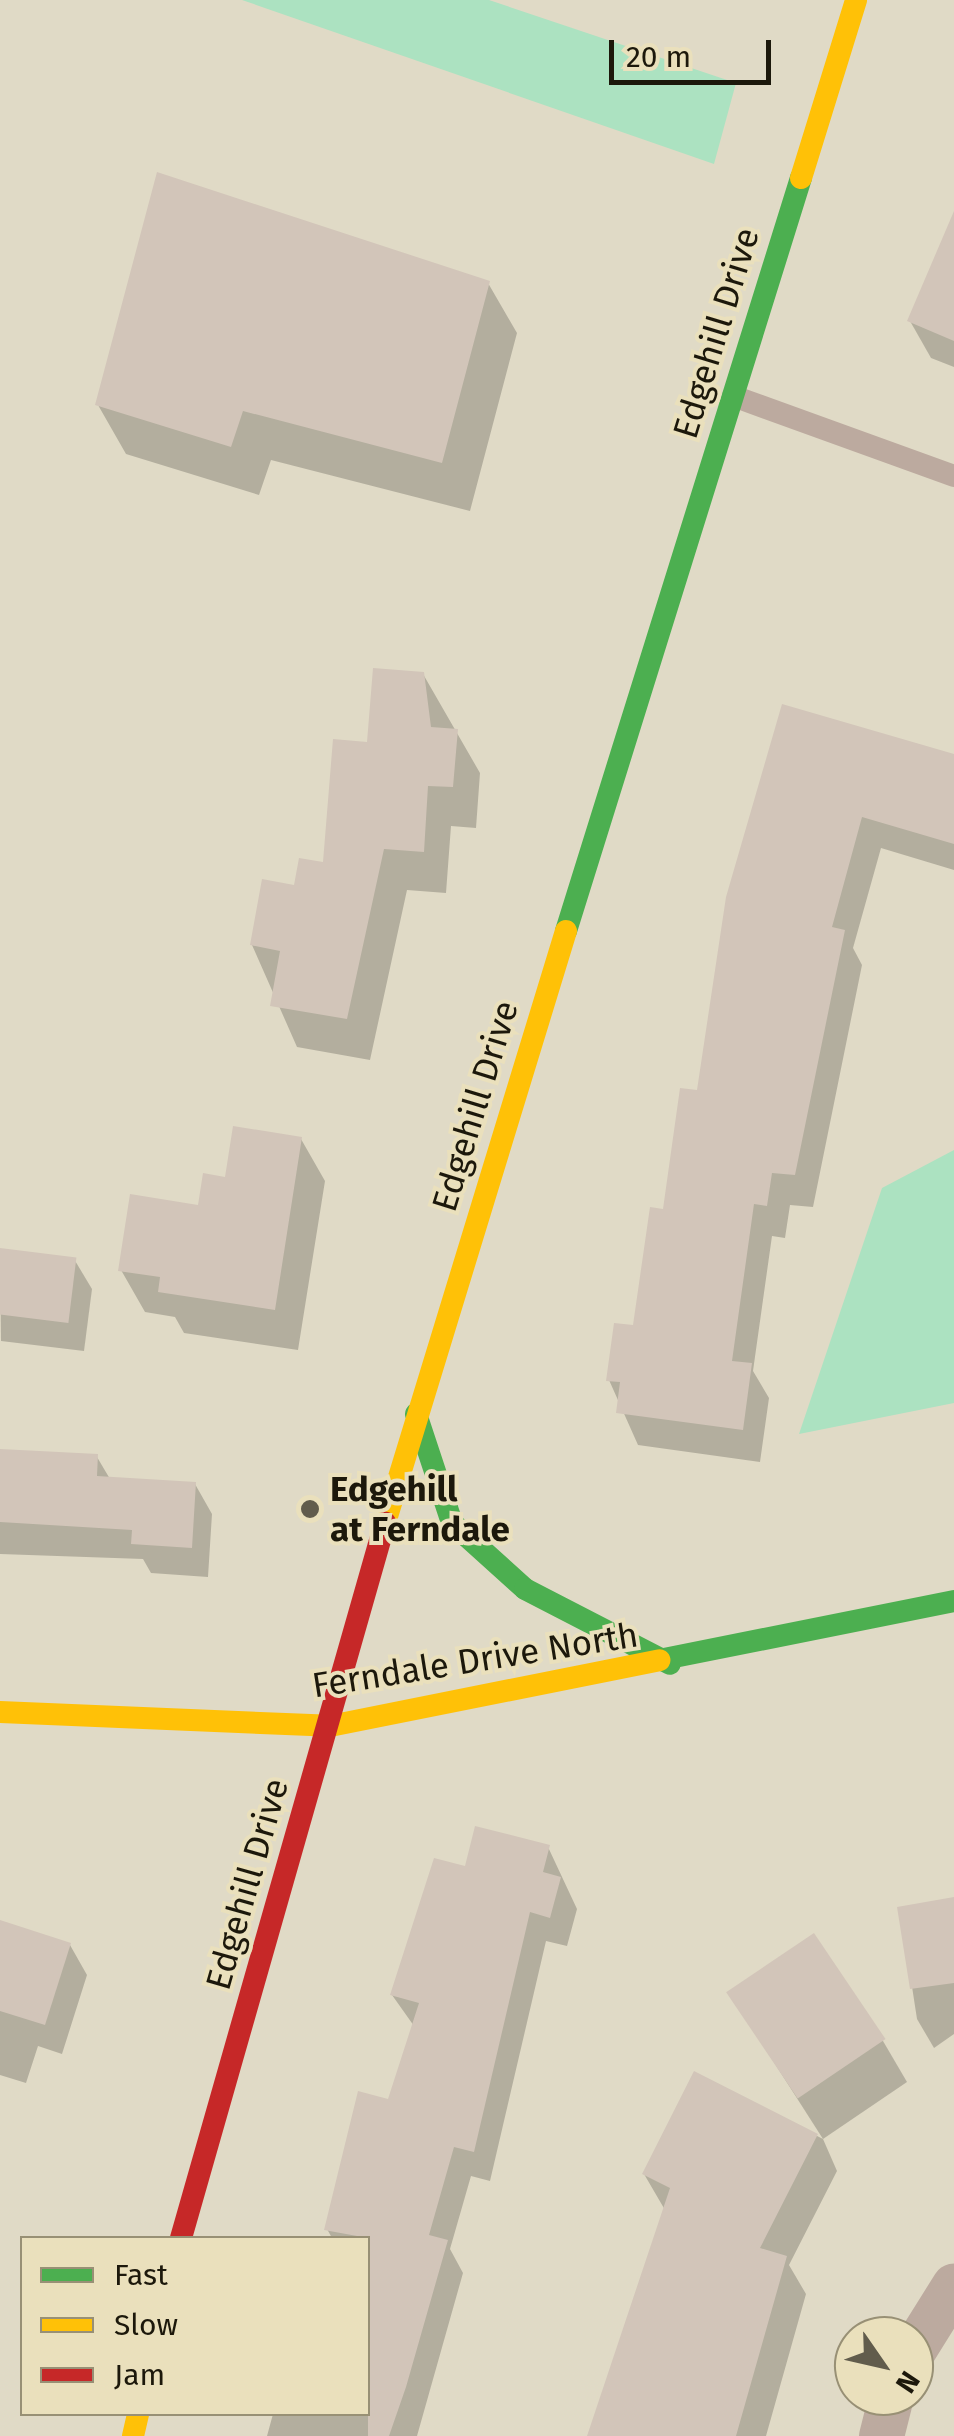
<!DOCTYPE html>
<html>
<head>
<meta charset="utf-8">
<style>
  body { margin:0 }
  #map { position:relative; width:954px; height:2436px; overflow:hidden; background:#e0dac6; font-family:"Fira Sans",sans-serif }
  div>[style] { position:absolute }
  .green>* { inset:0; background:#ace2c1 }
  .shadow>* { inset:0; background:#0003 }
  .building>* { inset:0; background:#d2c5b9; transform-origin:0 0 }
  .lane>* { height:22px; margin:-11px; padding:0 11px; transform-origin:11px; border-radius:11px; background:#bcaa9f }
  .street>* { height:45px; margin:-22.5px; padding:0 22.5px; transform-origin:22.5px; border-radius:22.5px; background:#bcaa9f }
  .fast>* { height:22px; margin:-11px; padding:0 11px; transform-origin:11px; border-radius:11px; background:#4caf50 }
  .slow>* { height:22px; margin:-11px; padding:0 11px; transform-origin:11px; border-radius:11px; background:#ffc107 }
  .jam>* { height:22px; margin:-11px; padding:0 11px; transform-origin:11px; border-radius:11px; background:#c62828 }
  .dots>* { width:28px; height:28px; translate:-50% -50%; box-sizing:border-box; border:5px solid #eae0bc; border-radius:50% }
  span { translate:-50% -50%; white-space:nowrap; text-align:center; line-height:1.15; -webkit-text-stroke:8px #eae0bc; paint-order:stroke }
  .street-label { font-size:35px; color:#1c180b }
  .poi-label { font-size:35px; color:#1c180b; font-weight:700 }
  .left { translate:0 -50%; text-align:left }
  .legend { position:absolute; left:20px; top:2236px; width:350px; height:180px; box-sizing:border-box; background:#eae0bc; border:2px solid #989075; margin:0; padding:12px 18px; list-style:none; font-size:30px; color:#1c180b }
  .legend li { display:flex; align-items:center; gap:20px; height:50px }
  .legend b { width:50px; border:2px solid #989075 }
  .north { position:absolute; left:834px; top:2316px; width:100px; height:100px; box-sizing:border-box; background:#eae0bc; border:2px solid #989075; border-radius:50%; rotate:124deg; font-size:28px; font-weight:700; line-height:40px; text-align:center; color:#1c180b }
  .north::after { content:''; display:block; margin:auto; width:35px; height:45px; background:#615c4c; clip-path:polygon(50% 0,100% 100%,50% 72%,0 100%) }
  .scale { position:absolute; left:609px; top:40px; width:162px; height:45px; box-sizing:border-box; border:5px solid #1c180b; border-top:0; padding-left:12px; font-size:30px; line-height:35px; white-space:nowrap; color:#1c180b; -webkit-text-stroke:8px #eae0bc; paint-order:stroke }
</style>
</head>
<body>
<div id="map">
  <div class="green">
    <i style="clip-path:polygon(242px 0,489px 0,736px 83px,714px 164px)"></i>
    <i style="clip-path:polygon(954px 1150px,954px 1403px,799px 1434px,882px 1188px)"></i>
  </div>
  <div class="shadow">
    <i style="clip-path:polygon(954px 248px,954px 367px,931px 358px,910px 321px)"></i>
    <i style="clip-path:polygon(488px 283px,517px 333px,470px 511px,271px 460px,259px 495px,126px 454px,98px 405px)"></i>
    <i style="clip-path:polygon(423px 674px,480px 773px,476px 828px,451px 826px,446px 893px,407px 890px,370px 1060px,297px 1047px,252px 945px,325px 865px,369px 744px)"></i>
    <i style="clip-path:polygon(954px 757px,954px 870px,881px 848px,853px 948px,862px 965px,813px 1207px,790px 1205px,785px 1238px,772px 1236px,753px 1371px,769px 1398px,760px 1462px,638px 1445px,609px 1380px,635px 1328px,699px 1093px,729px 898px)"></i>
    <i style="clip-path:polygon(301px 1139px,325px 1181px,298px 1350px,184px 1333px,175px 1317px,145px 1312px,121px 1270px)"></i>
    <i style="clip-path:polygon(0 1250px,74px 1259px,92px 1289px,84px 1351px,1px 1341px)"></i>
    <i style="clip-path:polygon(0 1452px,97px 1457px,110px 1479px,195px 1484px,212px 1514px,208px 1577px,151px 1573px,143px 1559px,0 1554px)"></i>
    <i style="clip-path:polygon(548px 1847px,577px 1909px,567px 1946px,546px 1941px,490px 2181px,471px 2176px,450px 2249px,463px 2273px,417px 2436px,267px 2436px,273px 2414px,368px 2414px,368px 2238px,332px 2238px,327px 2229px,390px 2102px,414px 2026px,392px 1995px,467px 1869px)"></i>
    <i style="clip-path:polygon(954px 1900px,954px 2034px,934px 2048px,917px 2019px,900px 1909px)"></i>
    <i style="clip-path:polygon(0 1923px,70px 1945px,87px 1975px,62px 2054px,38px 2046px,26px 2083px,0 2075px)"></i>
    <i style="clip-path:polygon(729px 1992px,883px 2041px,907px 2082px,823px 2139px)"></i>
    <i style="clip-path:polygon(695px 2074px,823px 2139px,837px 2171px,789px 2265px,806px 2294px,766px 2436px,591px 2436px,665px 2210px,644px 2174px)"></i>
  </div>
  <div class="building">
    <i style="clip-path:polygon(157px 172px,490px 281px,442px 463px,243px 411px,231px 447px,95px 405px)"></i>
    <i style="clip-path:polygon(954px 211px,954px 341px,907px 321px)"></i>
    <i style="clip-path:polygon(373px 668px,424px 672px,431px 727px,458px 729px,453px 787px,428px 786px,424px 852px,384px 849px,347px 1019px,270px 1006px,280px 951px,250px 945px,262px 879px,294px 885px,299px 858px,323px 862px,333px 739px,367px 742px)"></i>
    <i style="clip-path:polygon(782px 704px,954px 754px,954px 844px,862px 817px,832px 927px,845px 930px,795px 1175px,772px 1173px,767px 1206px,754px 1204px,732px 1361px,752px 1363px,743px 1430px,616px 1413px,620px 1382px,606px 1381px,614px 1323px,633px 1325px,650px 1207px,663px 1209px,680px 1088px,697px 1090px,726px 897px)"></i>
    <i style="clip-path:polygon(233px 1126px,302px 1137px,275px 1310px,158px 1292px,160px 1277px,118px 1271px,130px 1194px,198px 1205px,203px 1173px,225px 1177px)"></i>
    <i style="left:0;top:1248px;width:77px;height:66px;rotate:7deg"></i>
    <i style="clip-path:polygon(0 1449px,98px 1454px,97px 1476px,196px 1482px,192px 1548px,131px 1544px,132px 1530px,0 1522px)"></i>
    <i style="clip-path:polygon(475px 1826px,550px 1845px,543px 1872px,561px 1877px,550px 1918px,530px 1912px,474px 2152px,454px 2147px,429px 2235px,448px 2240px,406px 2387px,389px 2436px,368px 2436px,368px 2238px,324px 2230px,358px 2091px,388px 2099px,419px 2003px,390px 1995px,434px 1858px,465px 1866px)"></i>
    <i style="clip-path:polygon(954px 1897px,954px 1983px,910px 1989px,897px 1907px)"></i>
    <i style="clip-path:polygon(0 1920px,71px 1943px,45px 2025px,0 2011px)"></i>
    <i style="left:814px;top:1933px;width:128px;height:106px;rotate:56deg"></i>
    <i style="clip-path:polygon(694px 2071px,818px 2134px,760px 2248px,787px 2256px,736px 2436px,587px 2436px,670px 2188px,642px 2174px)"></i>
  </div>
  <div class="lane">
    <i style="left:733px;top:396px;width:235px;rotate:19.9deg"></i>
  </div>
  <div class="street">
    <i style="left:914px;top:2349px;width:75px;rotate:-58deg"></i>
    <i style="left:881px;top:2436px;width:41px;rotate:-76deg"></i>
  </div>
  <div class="fast">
    <i style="left:566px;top:931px;width:789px;rotate:-72.67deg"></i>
    <i style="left:416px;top:1414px;width:115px;rotate:71.7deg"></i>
    <i style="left:452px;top:1523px;width:98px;rotate:42.1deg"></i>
    <i style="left:525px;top:1589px;width:163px;rotate:27.3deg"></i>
    <i style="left:659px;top:1660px;width:301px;rotate:-11.3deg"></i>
  </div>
  <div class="slow">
    <i style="left:801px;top:178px;width:186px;rotate:-72.8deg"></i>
    <i style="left:385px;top:1523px;width:619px;rotate:-73deg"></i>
    <i style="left:0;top:1712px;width:330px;rotate:2.4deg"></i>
    <i style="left:330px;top:1726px;width:336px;rotate:-11.3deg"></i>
    <i style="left:133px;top:2436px;width:23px;rotate:-77deg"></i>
  </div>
  <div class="jam">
    <i style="left:181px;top:2238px;width:744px;rotate:-74.08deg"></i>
  </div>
  <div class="dots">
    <i style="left:310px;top:1509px;background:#615c4c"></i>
  </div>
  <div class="street-label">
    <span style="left:716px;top:333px;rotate:-73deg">Edgehill Drive</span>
    <span style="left:475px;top:1106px;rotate:-73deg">Edgehill Drive</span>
    <span style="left:475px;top:1660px;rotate:-9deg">Ferndale Drive North</span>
    <span style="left:247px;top:1884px;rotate:-74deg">Edgehill Drive</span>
  </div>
  <div class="poi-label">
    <span class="left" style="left:330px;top:1509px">Edgehill<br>at Ferndale</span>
  </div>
  <ul class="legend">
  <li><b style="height:12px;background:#4caf50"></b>Fast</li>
  <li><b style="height:12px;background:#ffc107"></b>Slow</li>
  <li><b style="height:12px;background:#c62828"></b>Jam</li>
  </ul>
  <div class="north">N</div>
  <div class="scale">20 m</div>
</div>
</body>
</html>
